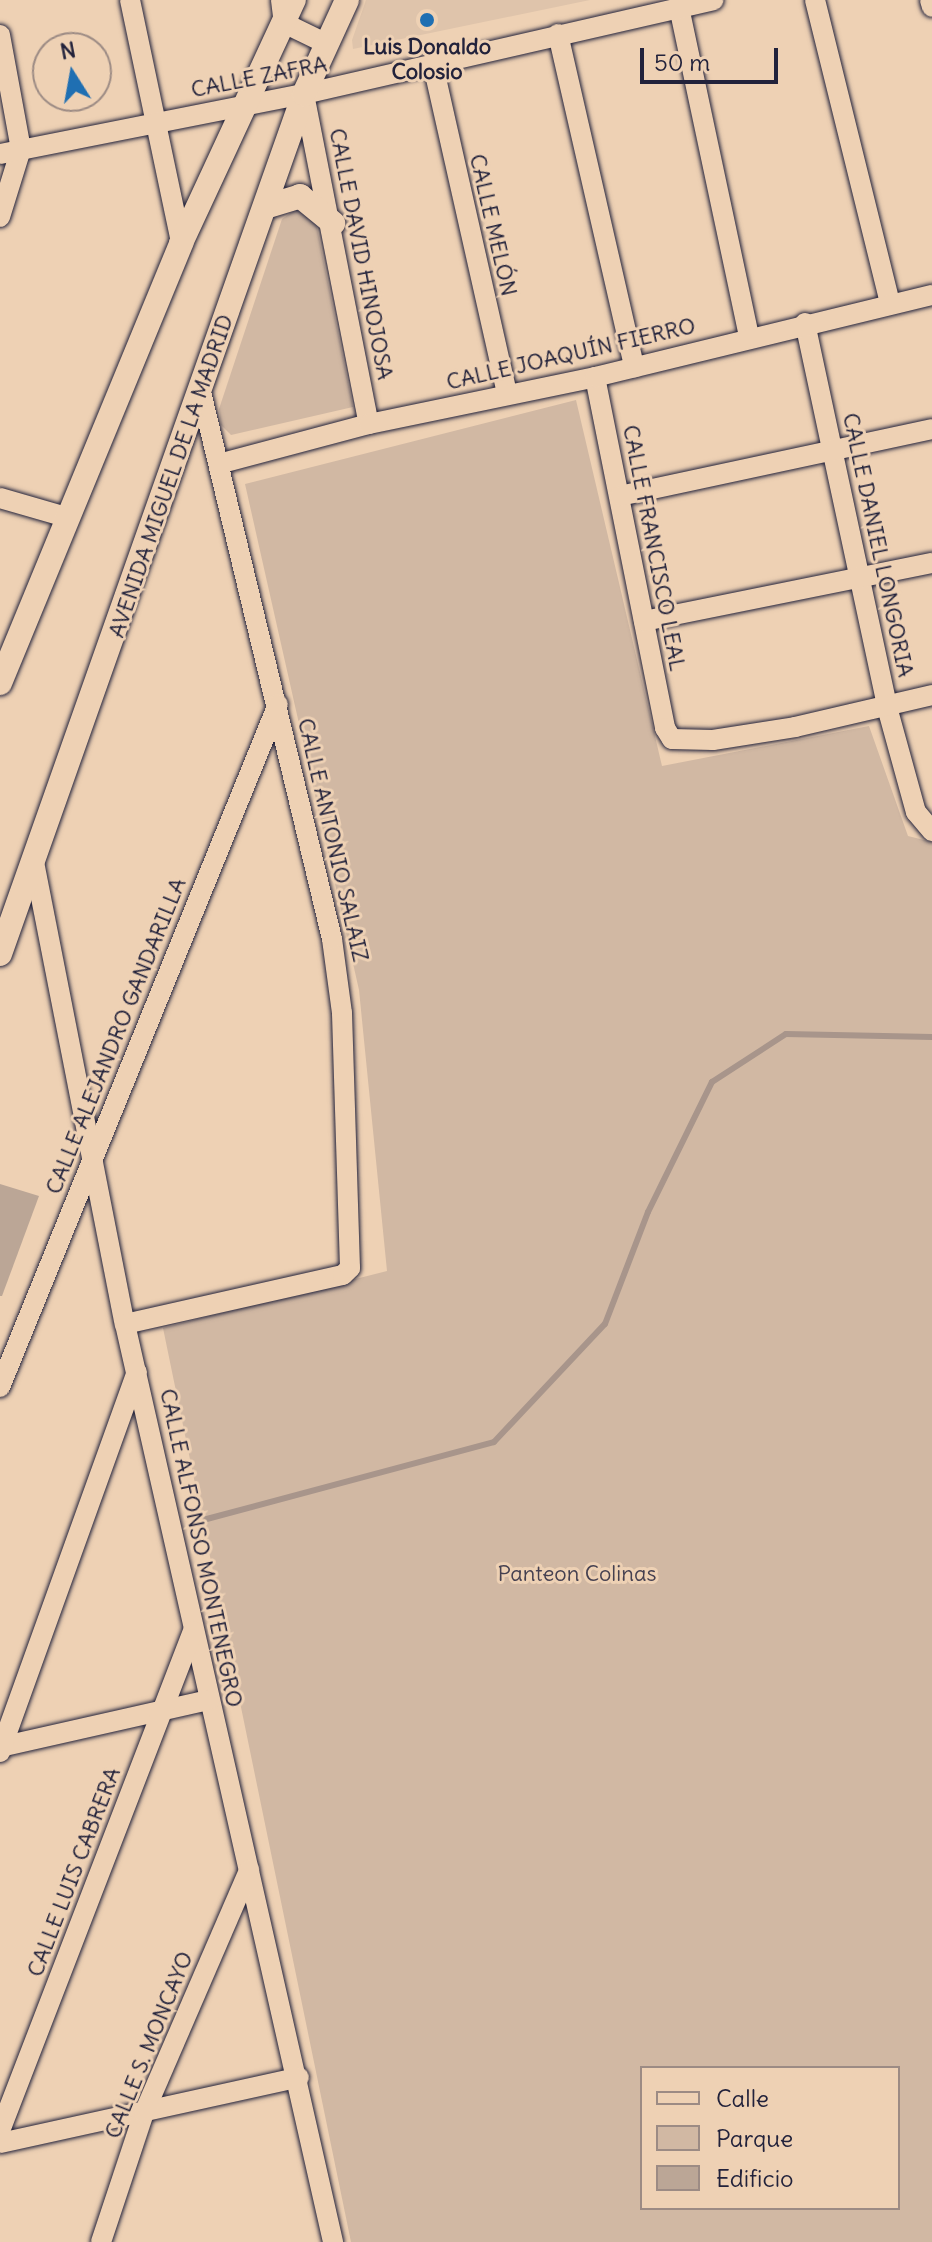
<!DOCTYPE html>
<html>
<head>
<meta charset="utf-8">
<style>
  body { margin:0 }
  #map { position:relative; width:932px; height:2242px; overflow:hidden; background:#eed1b4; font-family:Delius,sans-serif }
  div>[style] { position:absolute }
  .built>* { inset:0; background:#dfc4ab }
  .green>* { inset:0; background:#d1b8a3 }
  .stream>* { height:6px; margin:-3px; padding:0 3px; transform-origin:3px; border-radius:3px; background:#a8958b }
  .building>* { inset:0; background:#bba696 }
  .roads { filter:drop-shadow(0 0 2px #22223b) drop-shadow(0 0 2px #22223b) }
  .minor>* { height:20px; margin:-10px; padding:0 10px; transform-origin:10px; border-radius:10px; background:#eed1b4 }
  .major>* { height:24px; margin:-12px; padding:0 12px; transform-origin:12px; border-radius:12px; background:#eed1b4 }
  .dots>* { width:22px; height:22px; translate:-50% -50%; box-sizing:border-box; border:4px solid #eed1b4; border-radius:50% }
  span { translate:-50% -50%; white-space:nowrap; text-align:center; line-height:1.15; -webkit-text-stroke:6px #eed1b4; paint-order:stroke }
  .poi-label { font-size:22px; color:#22223b; font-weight:700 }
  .street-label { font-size:22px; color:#22223b }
  .park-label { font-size:22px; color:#454050 }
  .legend { position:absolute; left:640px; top:2066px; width:260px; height:144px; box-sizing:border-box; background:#eed1b4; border:2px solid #9c8b84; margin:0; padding:10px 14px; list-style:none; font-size:24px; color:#22223b }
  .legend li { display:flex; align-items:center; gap:16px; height:40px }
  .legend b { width:40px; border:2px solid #9c8b84 }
  .north { position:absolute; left:32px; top:32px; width:80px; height:80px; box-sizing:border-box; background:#eed1b4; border:2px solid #9c8b84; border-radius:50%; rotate:349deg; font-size:22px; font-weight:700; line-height:32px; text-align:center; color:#22223b }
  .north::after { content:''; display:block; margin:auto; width:28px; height:36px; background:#1f6fb2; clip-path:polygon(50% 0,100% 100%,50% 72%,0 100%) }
  .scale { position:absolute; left:640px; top:48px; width:138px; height:36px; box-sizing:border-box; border:4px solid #22223b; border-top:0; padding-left:10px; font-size:24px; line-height:28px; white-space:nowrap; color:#22223b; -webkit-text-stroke:6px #eed1b4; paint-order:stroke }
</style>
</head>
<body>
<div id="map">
  <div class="built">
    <i style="clip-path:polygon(366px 0,590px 0,353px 49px,352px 40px)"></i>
  </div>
  <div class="green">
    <i style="clip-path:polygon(301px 206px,314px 213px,353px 407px,231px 435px,221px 425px,219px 409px,282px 219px)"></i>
    <i style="clip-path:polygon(evenodd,576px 400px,662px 766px,869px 726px,908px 836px,932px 842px,932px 2242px,351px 2242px,163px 1328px,387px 1271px,359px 990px,245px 484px,576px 400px,642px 2068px,898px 2068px,898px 2208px,642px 2208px,642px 2068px)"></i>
  </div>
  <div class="stream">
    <i style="left:203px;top:1520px;width:301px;rotate:-15deg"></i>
    <i style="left:494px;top:1442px;width:162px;rotate:-46.8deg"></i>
    <i style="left:605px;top:1324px;width:120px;rotate:-69deg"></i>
    <i style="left:648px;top:1212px;width:145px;rotate:-63.8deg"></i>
    <i style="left:712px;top:1082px;width:88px;rotate:-33deg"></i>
    <i style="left:786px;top:1034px;width:146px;rotate:1.2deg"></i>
  </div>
  <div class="building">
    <i style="clip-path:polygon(0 1184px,39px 1196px,2px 1296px,0 1296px)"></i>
  </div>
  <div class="roads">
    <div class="minor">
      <i style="left:130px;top:0;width:248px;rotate:78.1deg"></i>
      <i style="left:281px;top:0;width:23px;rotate:83deg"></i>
      <i style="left:284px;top:23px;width:48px;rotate:26deg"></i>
      <i style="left:815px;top:0;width:312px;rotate:76.1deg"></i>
      <i style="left:930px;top:0;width:7px;rotate:74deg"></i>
      <i style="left:679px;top:7px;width:337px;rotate:78deg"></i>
      <i style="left:558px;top:34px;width:342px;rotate:77.1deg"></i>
      <i style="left:0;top:35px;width:116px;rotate:79.6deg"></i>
      <i style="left:21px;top:149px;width:71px;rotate:107.2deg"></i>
      <i style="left:433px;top:65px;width:337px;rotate:77.3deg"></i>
      <i style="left:304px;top:94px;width:336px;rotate:78.9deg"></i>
      <i style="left:0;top:154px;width:310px;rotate:-11.2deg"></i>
      <i style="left:304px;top:94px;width:420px;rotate:-12.9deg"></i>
      <i style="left:805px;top:323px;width:393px;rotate:77.9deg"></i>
      <i style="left:887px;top:707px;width:109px;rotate:74.6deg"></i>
      <i style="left:916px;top:812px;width:25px;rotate:50deg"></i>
      <i style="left:595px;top:377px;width:358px;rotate:78.7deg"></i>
      <i style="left:665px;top:728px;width:13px;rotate:58deg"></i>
      <i style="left:672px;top:739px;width:41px;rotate:1.4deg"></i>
      <i style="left:713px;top:740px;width:83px;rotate:-9deg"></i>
      <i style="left:795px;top:727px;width:141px;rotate:-13.1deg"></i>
      <i style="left:222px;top:463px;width:152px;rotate:-14.9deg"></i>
      <i style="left:369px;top:424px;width:231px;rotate:-11.7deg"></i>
      <i style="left:595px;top:377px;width:347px;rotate:-13.7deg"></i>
      <i style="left:620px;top:496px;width:319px;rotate:-12.1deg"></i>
      <i style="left:0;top:498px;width:69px;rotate:16.1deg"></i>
      <i style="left:644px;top:621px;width:294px;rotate:-11.4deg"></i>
      <i style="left:34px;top:862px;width:471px;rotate:78.9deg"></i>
      <i style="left:125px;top:1324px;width:941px;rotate:77.23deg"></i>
      <i style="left:125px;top:1324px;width:223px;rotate:-12.7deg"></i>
      <i style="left:343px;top:1275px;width:10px;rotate:-45deg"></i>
      <i style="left:350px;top:1268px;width:255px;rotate:-91.8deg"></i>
      <i style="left:342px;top:1013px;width:75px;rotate:-97.7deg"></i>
      <i style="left:332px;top:939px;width:562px;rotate:-103.47deg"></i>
      <i style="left:0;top:1387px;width:737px;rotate:-67.85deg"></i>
      <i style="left:0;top:1747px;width:214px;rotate:-12.7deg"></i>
      <i style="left:0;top:1752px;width:404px;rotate:-70.2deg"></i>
      <i style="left:0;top:2131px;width:536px;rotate:-68.89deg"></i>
      <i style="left:0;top:2143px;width:306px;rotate:-12.4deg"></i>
      <i style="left:101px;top:2242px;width:136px;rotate:-71.6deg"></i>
      <i style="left:144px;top:2113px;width:265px;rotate:-66.6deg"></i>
    </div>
    <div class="major">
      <i style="left:265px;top:207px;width:37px;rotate:-17deg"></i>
      <i style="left:300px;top:196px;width:43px;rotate:39.3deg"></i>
      <i style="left:0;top:683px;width:476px;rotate:-67.6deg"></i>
      <i style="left:181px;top:243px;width:268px;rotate:-65.1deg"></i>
      <i style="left:0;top:954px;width:912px;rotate:-70.53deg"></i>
      <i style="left:304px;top:94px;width:103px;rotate:-65.4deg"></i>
    </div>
  </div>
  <div class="dots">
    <i style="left:427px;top:20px;background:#1f6fb2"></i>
  </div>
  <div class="poi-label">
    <span style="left:427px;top:59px">Luis Donaldo<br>Colosio</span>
  </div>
  <div class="street-label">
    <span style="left:259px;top:77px;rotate:-11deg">CALLE ZAFRA</span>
    <span style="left:493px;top:225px;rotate:77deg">CALLE MELÓN</span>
    <span style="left:361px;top:254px;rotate:79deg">CALLE DAVID HINOJOSA</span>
    <span style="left:571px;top:354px;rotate:-13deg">CALLE JOAQUÍN FIERRO</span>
    <span style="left:171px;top:476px;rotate:-71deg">AVENIDA MIGUEL DE LA MADRID</span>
    <span style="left:878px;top:545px;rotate:78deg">CALLE DANIEL LONGORIA</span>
    <span style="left:654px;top:548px;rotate:79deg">CALLE FRANCISCO LEAL</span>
    <span style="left:333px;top:840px;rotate:77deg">CALLE ANTONIO SALAIZ</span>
    <span style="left:116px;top:1036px;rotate:-68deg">CALLE ALEJANDRO GANDARILLA</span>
    <span style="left:201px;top:1548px;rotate:78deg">CALLE ALFONSO MONTENEGRO</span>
    <span style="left:74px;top:1872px;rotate:-69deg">CALLE LUIS CABRERA</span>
    <span style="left:149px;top:2045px;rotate:-68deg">CALLE S. MONCAYO</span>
  </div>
  <div class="park-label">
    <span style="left:577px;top:1574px">Panteon Colinas</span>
  </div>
  <ul class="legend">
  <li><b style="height:10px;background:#eed1b4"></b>Calle</li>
  <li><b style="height:22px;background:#d1b8a3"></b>Parque</li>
  <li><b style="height:22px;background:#bba696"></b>Edificio</li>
  </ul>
  <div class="north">N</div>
  <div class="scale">50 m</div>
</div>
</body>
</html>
